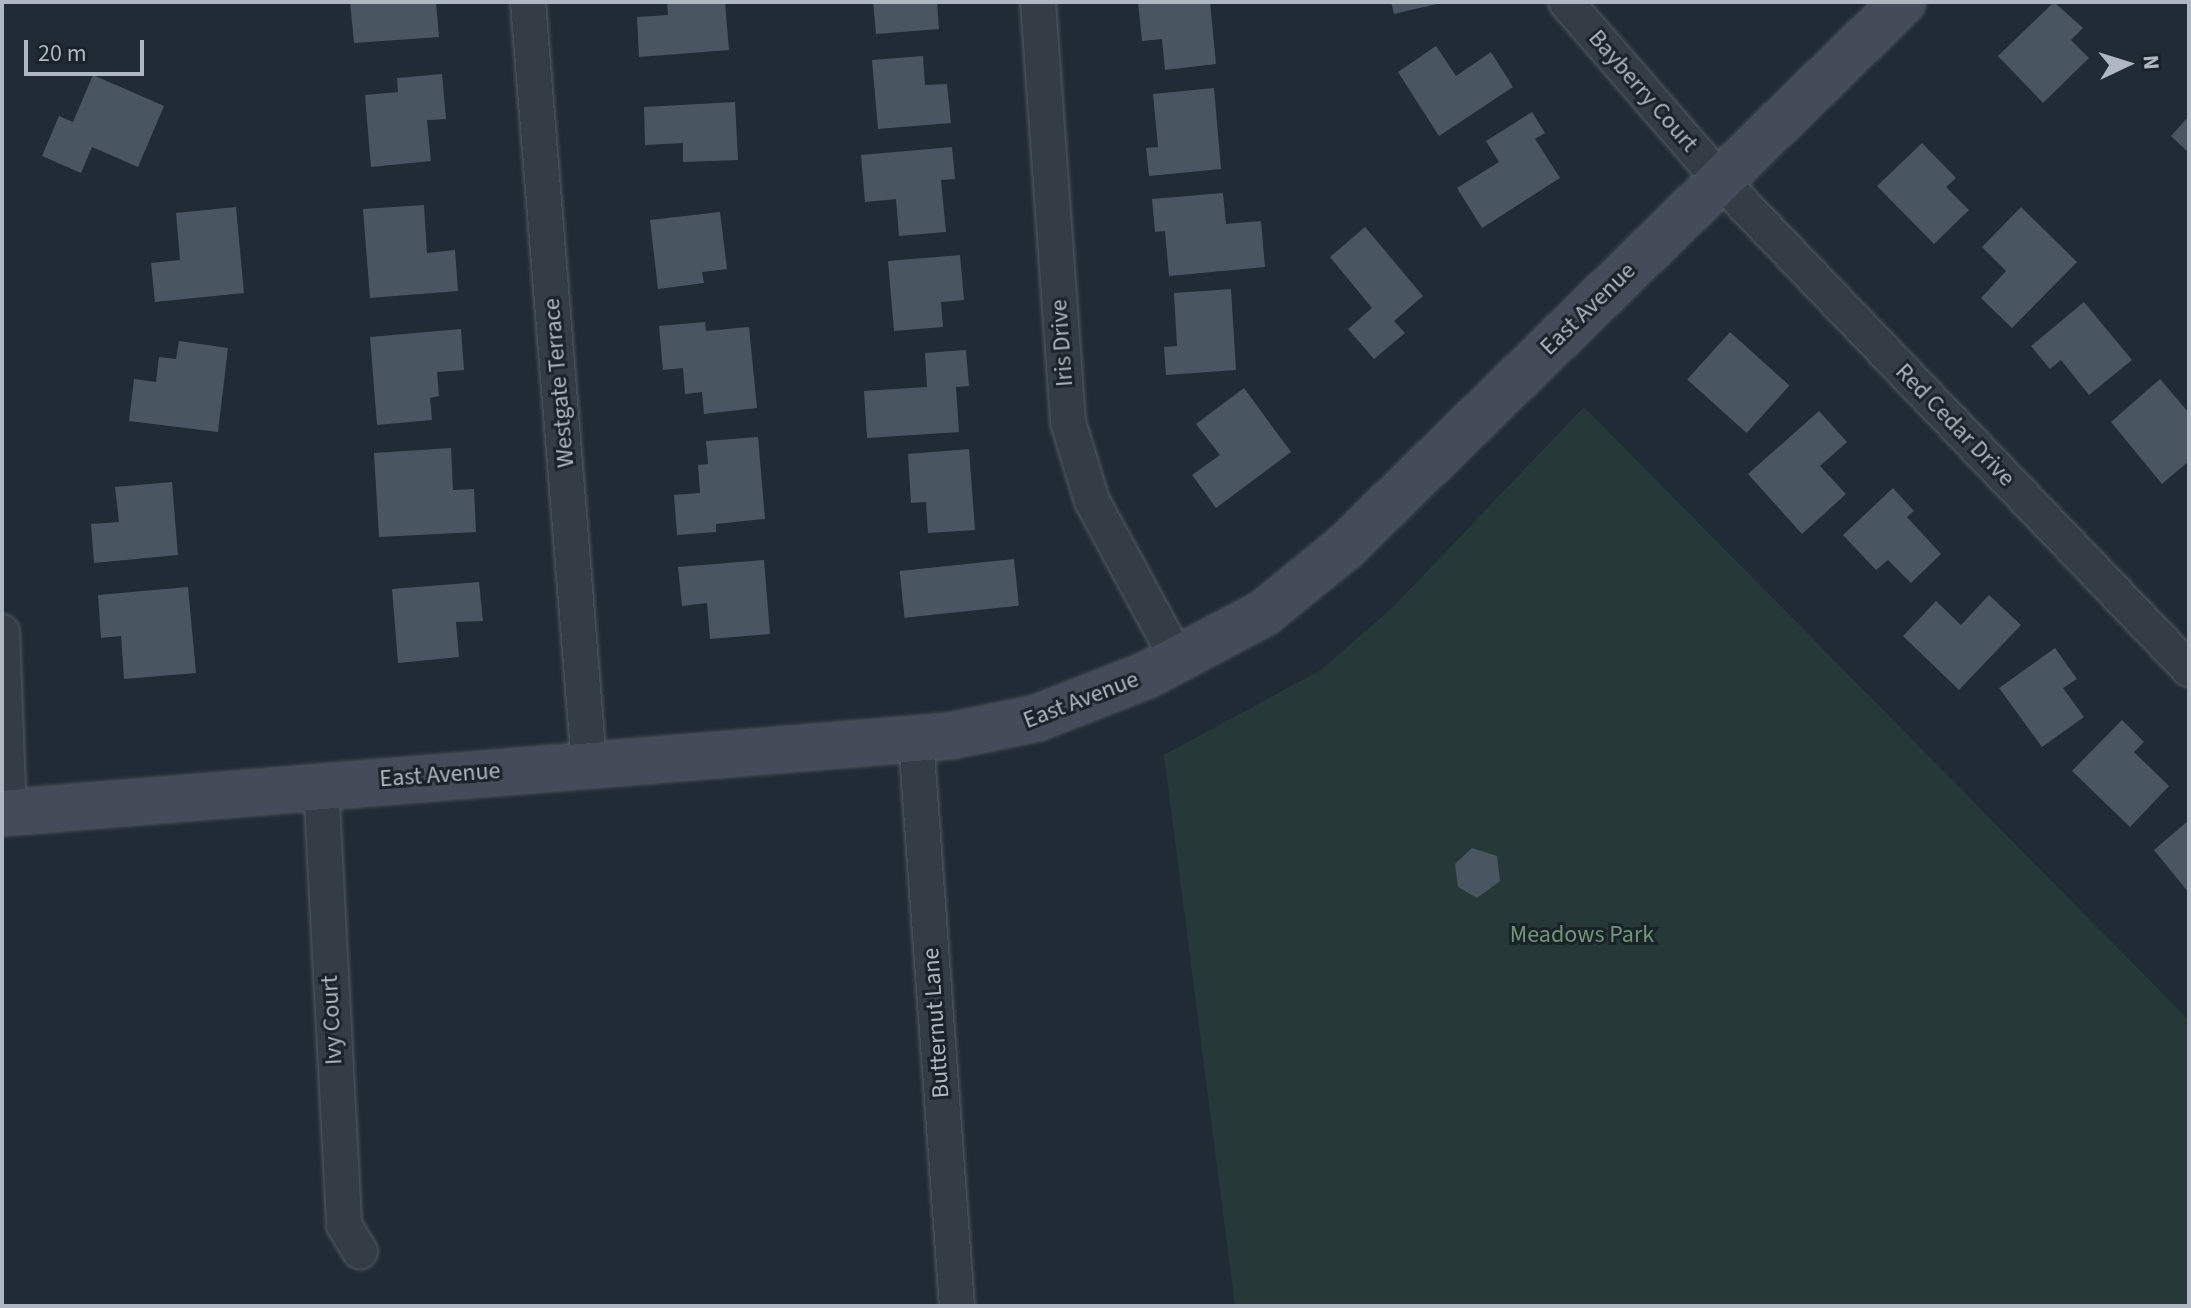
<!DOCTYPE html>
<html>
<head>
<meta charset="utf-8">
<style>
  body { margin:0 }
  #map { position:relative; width:2191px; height:1308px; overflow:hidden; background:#212b35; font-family:"Source Sans 3",sans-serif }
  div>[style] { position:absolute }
  .green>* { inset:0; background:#263938 }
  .building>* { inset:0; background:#495561; transform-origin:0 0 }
  .roads { filter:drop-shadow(0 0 2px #525b63) drop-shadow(0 0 2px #525b63) }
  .street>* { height:34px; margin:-17px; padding:0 17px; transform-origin:17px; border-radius:17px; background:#343d46 }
  .secondary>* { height:44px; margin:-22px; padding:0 22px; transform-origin:22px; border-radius:22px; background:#434c58 }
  span { translate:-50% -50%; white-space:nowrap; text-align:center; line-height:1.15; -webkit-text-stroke:6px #1a222a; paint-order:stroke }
  .street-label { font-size:24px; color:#afb8c2 }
  .park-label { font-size:24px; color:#709676 }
  .frame { position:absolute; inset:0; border:4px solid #afb8c2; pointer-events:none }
  .north { position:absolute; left:2087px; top:24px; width:80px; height:80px; -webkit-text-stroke:6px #1a222a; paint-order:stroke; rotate:86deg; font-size:22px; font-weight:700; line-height:32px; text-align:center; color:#afb8c2 }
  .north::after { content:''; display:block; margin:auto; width:28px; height:36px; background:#afb8c2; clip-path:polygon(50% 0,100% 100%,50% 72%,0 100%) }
  .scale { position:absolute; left:24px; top:40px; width:120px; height:36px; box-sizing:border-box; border:4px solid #afb8c2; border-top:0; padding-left:10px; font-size:24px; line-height:28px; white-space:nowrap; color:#afb8c2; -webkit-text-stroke:6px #1a222a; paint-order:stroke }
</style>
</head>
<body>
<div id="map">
  <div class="green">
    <i style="clip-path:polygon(1584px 407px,2189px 1020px,2189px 1306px,1235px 1306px,1164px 755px,1321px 670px,1394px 606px)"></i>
  </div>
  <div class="building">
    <i style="clip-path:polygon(350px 2px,436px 2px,439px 37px,354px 43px)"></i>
    <i style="clip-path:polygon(667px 2px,725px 2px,729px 50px,639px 57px,637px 17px,668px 15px)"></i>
    <i style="clip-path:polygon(873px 2px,937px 2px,939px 29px,876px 34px)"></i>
    <i style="clip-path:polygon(1138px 2px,1210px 2px,1216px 64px,1165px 70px,1162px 39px,1142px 41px)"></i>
    <i style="clip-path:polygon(1391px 2px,1441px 2px,1441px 3px,1394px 14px)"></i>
    <i style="clip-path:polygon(2054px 2px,2083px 28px,2071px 40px,2089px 58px,2043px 103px,1998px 56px)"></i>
    <i style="clip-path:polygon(1436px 46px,1456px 76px,1491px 52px,1513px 87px,1439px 136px,1398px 72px)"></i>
    <i style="clip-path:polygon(923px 56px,925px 85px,947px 84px,951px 123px,878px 129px,872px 60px)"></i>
    <i style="clip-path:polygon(442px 74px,446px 119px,427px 120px,431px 161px,371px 167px,365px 95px,398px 92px,397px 78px)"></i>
    <i style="clip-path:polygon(93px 75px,164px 106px,138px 167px,92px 147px,81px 173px,42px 156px,59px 116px,73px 122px)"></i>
    <i style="clip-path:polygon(1214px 88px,1221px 169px,1149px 176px,1146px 148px,1158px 147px,1153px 94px)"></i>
    <i style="clip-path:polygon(735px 102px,738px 160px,683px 162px,683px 143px,645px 145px,644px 107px)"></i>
    <i style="clip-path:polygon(1532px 112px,1545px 133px,1535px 139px,1560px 178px,1482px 228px,1457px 188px,1499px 162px,1486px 141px)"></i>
    <i style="clip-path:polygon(2189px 116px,2189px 153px,2171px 136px)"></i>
    <i style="clip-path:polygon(1922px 143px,1956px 178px,1946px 187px,1969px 210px,1934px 244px,1877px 186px)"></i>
    <i style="clip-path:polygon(952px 147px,955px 179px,941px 180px,946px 232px,899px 236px,896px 199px,865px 202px,861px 155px)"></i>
    <i style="clip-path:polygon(1223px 193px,1226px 224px,1261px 221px,1265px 267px,1169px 276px,1165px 231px,1155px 232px,1152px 199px)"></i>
    <i style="clip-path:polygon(424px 205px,427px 253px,455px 250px,458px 291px,370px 298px,363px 209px)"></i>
    <i style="clip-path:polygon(236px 207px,244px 293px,155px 302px,151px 263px,180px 260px,176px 213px)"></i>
    <i style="clip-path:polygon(2021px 207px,2077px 262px,2012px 328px,1981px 298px,2006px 271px,1982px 247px)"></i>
    <i style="clip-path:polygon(720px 212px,727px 269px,702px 272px,704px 283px,658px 289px,650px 220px)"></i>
    <i style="clip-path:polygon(1365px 227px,1423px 296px,1394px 321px,1405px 333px,1374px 359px,1348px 329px,1372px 308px,1330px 257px)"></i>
    <i style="clip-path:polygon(960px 255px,964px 300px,941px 302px,943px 327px,894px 331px,888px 261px)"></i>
    <i style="clip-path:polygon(1231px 289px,1236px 370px,1166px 375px,1164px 347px,1177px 346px,1174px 293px)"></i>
    <i style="clip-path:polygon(2084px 302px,2132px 360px,2089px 395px,2061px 360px,2050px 369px,2031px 346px)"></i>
    <i style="clip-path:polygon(705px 322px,706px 331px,749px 327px,757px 408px,704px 414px,702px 392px,685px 394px,683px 368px,663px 370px,659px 326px)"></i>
    <i style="clip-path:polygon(461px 329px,464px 370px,437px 372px,439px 396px,430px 398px,432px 420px,377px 425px,370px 337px)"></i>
    <i style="left:1730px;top:332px;width:80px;height:64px;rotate:42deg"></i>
    <i style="clip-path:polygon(179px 341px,228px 348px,218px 432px,129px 421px,134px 379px,156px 382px,159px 357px,176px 359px)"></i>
    <i style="clip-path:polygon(966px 350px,969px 386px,956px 387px,959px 432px,867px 438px,864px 391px,927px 387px,925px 353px)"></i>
    <i style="clip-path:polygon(2160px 379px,2189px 413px,2189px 461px,2162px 484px,2111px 422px)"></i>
    <i style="clip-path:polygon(1244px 388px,1291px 452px,1216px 508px,1192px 475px,1220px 455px,1196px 424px)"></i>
    <i style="clip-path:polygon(1819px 411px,1847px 442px,1820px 466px,1846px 494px,1802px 534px,1748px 474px)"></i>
    <i style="clip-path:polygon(758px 437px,765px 519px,716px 524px,716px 532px,677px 535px,674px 495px,700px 493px,698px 465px,708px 464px,706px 441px)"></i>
    <i style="clip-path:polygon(451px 448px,453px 490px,474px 489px,476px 532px,379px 537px,374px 453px)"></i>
    <i style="clip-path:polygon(969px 449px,975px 530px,928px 533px,926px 502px,911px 503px,908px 454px)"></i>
    <i style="clip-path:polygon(172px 482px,178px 555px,94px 563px,91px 524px,119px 522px,115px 487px)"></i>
    <i style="clip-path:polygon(1893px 488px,1914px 511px,1907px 517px,1941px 554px,1911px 583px,1888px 560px,1876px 570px,1843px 535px)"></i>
    <i style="left:1014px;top:559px;width:47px;height:115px;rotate:84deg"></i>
    <i style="clip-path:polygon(764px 560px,770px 634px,710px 639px,707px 603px,682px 606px,678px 567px)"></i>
    <i style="clip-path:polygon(479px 582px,483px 621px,456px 622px,459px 657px,398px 663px,392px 589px)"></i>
    <i style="clip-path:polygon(188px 587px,196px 673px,124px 679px,121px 636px,101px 638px,98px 595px)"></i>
    <i style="clip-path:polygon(1989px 595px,2021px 625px,1959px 690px,1903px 636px,1936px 601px,1961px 625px)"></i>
    <i style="clip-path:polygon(2055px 648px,2077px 679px,2063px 688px,2084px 717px,2042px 747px,1999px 688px)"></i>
    <i style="clip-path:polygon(2122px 720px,2144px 742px,2134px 752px,2169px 786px,2130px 827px,2072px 771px)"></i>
    <i style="clip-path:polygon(2189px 820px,2189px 893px,2154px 850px)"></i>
    <i style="clip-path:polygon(1472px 848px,1497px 856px,1500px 881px,1477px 898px,1458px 887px,1455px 864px)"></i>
  </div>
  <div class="roads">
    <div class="street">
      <i style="left:528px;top:2px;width:764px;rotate:85.42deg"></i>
      <i style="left:1038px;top:2px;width:421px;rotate:85.9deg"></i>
      <i style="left:1068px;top:422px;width:83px;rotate:73.1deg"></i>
      <i style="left:1092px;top:501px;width:181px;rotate:61.6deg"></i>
      <i style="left:1566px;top:2px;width:235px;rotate:49.1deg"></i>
      <i style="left:1720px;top:180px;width:678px;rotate:46.2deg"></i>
      <i style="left:2px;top:632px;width:180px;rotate:87.8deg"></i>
      <i style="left:916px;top:740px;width:567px;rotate:85.86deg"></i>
      <i style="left:321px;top:783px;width:443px;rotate:87deg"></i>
      <i style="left:344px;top:1225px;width:31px;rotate:59deg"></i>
    </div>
    <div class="secondary">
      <i style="left:2px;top:813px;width:951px;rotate:-4.64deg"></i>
      <i style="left:950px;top:736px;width:89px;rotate:-11.7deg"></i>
      <i style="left:1037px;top:718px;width:120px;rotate:-21.4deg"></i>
      <i style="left:1149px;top:674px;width:130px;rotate:-27.9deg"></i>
      <i style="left:1264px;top:613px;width:103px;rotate:-39.1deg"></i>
      <i style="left:1344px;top:548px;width:781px;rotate:-44.33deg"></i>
    </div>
  </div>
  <div class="street-label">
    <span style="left:1643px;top:91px;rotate:49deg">Bayberry Court</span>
    <span style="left:1588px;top:309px;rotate:-44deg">East Avenue</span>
    <span style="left:1062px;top:343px;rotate:-94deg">Iris Drive</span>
    <span style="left:559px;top:383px;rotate:-95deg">Westgate Terrace</span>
    <span style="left:1955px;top:425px;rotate:46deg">Red Cedar Drive</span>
    <span style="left:1081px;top:700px;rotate:-21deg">East Avenue</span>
    <span style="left:440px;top:775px;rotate:-4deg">East Avenue</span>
    <span style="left:332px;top:1020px;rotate:-93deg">Ivy Court</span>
    <span style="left:936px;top:1023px;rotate:-94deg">Butternut Lane</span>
  </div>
  <div class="park-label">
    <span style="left:1582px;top:935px">Meadows Park</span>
  </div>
  <div class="frame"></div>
  <div class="north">N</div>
  <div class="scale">20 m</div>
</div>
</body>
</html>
